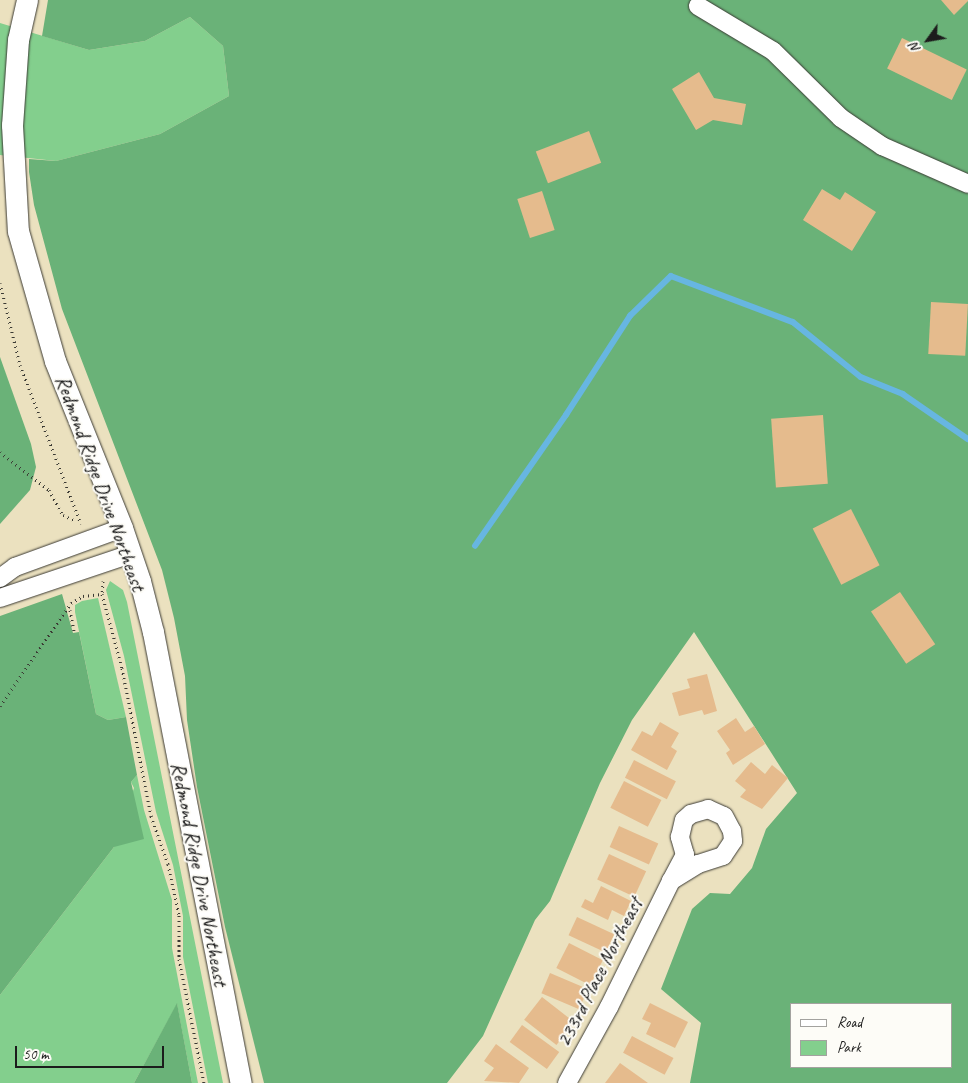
<!DOCTYPE html>
<html>
<head>
<meta charset="utf-8">
<style>
  body { margin:0 }
  #map { position:relative; width:968px; height:1083px; overflow:hidden; background:#ebe1bf; font-family:Caveat,sans-serif }
  div>[style] { position:absolute }
  .green>* { inset:0; background:#83cf8d }
  .forest>* { inset:0; background:#6ab278 }
  .stream>* { height:5.5px; margin:-2.75px; padding:0 2.75px; transform-origin:2.75px; border-radius:2.75px; background:#67b6e1 }
  .building>* { inset:0; background:#e5bb8d; transform-origin:0 0 }
  .path>* { height:3px; margin-top:-1.5px; transform-origin:0; background:repeating-linear-gradient(90deg,#3b3a34 0 1px,transparent 0 5px) }
  .roads { filter:drop-shadow(0 0 1px #3b3a34) drop-shadow(0 0 1px #3b3a34) }
  .minor>* { height:18px; margin:-9px; padding:0 9px; transform-origin:9px; border-radius:9px; background:#fff }
  .tertiary>* { height:21px; margin:-10.5px; padding:0 10.5px; transform-origin:10.5px; border-radius:10.5px; background:#fff }
  span { translate:-50% -50%; white-space:nowrap; text-align:center; line-height:1.15; -webkit-text-stroke:4px #fdfcf7; paint-order:stroke }
  .street-label { font-size:21px; color:#1c1c1c }
  .legend { position:absolute; left:790px; top:1003px; width:162px; height:65px; box-sizing:border-box; background:#fdfcf7; border:1px solid #a3a29f; margin:0; padding:6px 9px; list-style:none; font-size:15px; color:#1c1c1c }
  .legend li { display:flex; align-items:center; gap:10px; height:25px }
  .legend b { width:25px; border:1px solid #a3a29f }
  .north { position:absolute; left:903px; top:15px; width:50px; height:50px; -webkit-text-stroke:4px #fdfcf7; paint-order:stroke; rotate:238deg; font-size:14px; font-weight:700; line-height:20px; text-align:center; color:#1c1c1c }
  .north::after { content:''; display:block; margin:auto; width:18px; height:22px; background:#1c1c1c; clip-path:polygon(50% 0,100% 100%,50% 72%,0 100%) }
  .scale { position:absolute; left:15px; top:1046px; width:149px; height:22px; box-sizing:border-box; border:2px solid #1c1c1c; border-top:0; padding-left:6px; font-size:15px; line-height:18px; white-space:nowrap; color:#1c1c1c; -webkit-text-stroke:4px #fdfcf7; paint-order:stroke }
</style>
</head>
<body>
<div id="map">
  <div class="green">
    <i style="clip-path:polygon(190px 17px,223px 46px,229px 96px,160px 134px,56px 161px,0 155px,0 23px,89px 50px,145px 41px)"></i>
    <i style="clip-path:polygon(110px 581px,123px 590px,127px 602px,223px 1083px,208px 1083px,183px 957px,183px 916px,173px 865px,156px 812px,124px 656px,106px 590px)"></i>
    <i style="clip-path:polygon(98px 598px,126px 717px,108px 720px,96px 714px,75px 612px,75px 605px,82px 601px)"></i>
    <i style="clip-path:polygon(137px 775px,144px 810px,172px 900px,172px 948px,198px 1083px,192px 1083px,177px 1004px,134px 1083px,0 1083px,0 995px,114px 847px,134px 788px,131px 782px)"></i>
  </div>
  <div class="forest">
    <i style="clip-path:polygon(evenodd,48px 0,968px 0,968px 1083px,690px 1083px,701px 1023px,661px 989px,692px 909px,710px 893px,730px 894px,752px 868px,766px 829px,797px 793px,694px 632px,632px 720px,600px 783px,550px 901px,535px 920px,483px 1036px,447px 1083px,264px 1083px,225px 927px,197px 787px,187px 720px,185px 676px,174px 618px,162px 570px,62px 309px,34px 205px,29px 172px,29px 159px,56px 161px,160px 134px,229px 96px,223px 46px,190px 17px,145px 41px,89px 50px,42px 36px,48px 0,792px 1004px,952px 1004px,952px 1067px,792px 1067px,792px 1004px)"></i>
    <i style="clip-path:polygon(0 357px,31px 444px,36px 467px,30px 490px,0 524px)"></i>
    <i style="clip-path:polygon(62px 594px,73px 633px,79px 632px,96px 714px,108px 720px,126px 717px,137px 775px,131px 782px,144px 839px,114px 847px,0 995px,0 616px)"></i>
    <i style="clip-path:polygon(177px 1003px,192px 1083px,134px 1083px)"></i>
  </div>
  <div class="stream">
    <i style="left:475px;top:546px;width:160px;rotate:-55.2deg"></i>
    <i style="left:566px;top:415px;width:118px;rotate:-57.1deg"></i>
    <i style="left:630px;top:316px;width:57px;rotate:-44.3deg"></i>
    <i style="left:671px;top:276px;width:130px;rotate:20.7deg"></i>
    <i style="left:793px;top:322px;width:87px;rotate:39deg"></i>
    <i style="left:861px;top:377px;width:45px;rotate:22deg"></i>
    <i style="left:903px;top:394px;width:79px;rotate:34.7deg"></i>
  </div>
  <div class="building">
    <i style="clip-path:polygon(941px 0,968px 0,968px 1px,954px 15px)"></i>
    <i style="left:902px;top:38px;width:72px;height:34px;rotate:26deg"></i>
    <i style="clip-path:polygon(699px 72px,714px 98px,746px 104px,742px 125px,713px 120px,696px 130px,672px 89px)"></i>
    <i style="left:589px;top:131px;width:34px;height:57px;rotate:69deg"></i>
    <i style="clip-path:polygon(822px 189px,840px 200px,845px 192px,876px 212px,852px 251px,803px 220px)"></i>
    <i style="left:542px;top:191px;width:41px;height:26px;rotate:72deg"></i>
    <i style="left:931px;top:302px;width:37px;height:52px;rotate:3deg"></i>
    <i style="left:823px;top:415px;width:69px;height:52px;rotate:86deg"></i>
    <i style="left:851px;top:509px;width:63px;height:43px;rotate:63deg"></i>
    <i style="left:900px;top:592px;width:63px;height:35px;rotate:56deg"></i>
    <i style="clip-path:polygon(707px 674px,717px 711px,704px 715px,702px 710px,679px 716px,672px 693px,690px 688px,687px 679px)"></i>
    <i style="clip-path:polygon(736px 718px,745px 732px,754px 726px,765px 744px,733px 765px,726px 753px,730px 750px,717px 731px)"></i>
    <i style="clip-path:polygon(660px 722px,679px 733px,671px 747px,677px 751px,667px 770px,631px 750px,642px 731px,652px 736px)"></i>
    <i style="left:634px;top:760px;width:47px;height:20px;rotate:27deg"></i>
    <i style="clip-path:polygon(751px 762px,765px 774px,772px 765px,788px 778px,762px 809px,740px 797px,746px 790px,735px 781px)"></i>
    <i style="left:624px;top:781px;width:42px;height:30px;rotate:27deg"></i>
    <i style="left:619px;top:826px;width:43px;height:23px;rotate:24deg"></i>
    <i style="left:609px;top:854px;width:41px;height:28px;rotate:25deg"></i>
    <i style="clip-path:polygon(601px 886px,631px 901px,624px 916px,612px 910px,608px 920px,581px 907px,585px 899px,593px 903px)"></i>
    <i style="left:577px;top:917px;width:41px;height:20px;rotate:25deg"></i>
    <i style="left:569px;top:943px;width:38px;height:28px;rotate:27deg"></i>
    <i style="left:550px;top:973px;width:41px;height:22px;rotate:23deg"></i>
    <i style="left:542px;top:997px;width:41px;height:29px;rotate:38deg"></i>
    <i style="clip-path:polygon(650px 1003px,688px 1022px,675px 1048px,646px 1034px,651px 1023px,642px 1019px)"></i>
    <i style="left:522px;top:1025px;width:46px;height:21px;rotate:36deg"></i>
    <i style="left:632px;top:1036px;width:47px;height:19px;rotate:28deg"></i>
    <i style="clip-path:polygon(496px 1044px,529px 1068px,519px 1083px,484px 1081px,494px 1068px,484px 1061px)"></i>
    <i style="clip-path:polygon(620px 1063px,648px 1083px,605px 1083px)"></i>
  </div>
  <div class="path">
    <i style="left:0;top:283px;width:84px;rotate:76.3deg"></i>
    <i style="left:20px;top:365px;width:170px;rotate:69deg"></i>
    <i style="left:0;top:452px;width:62px;rotate:37.8deg"></i>
    <i style="left:49px;top:490px;width:29px;rotate:61deg"></i>
    <i style="left:63px;top:515px;width:14px;rotate:25deg"></i>
    <i style="left:103px;top:581px;width:13px;rotate:94deg"></i>
    <i style="left:102px;top:594px;width:77px;rotate:74.9deg"></i>
    <i style="left:122px;top:668px;width:151px;rotate:78.9deg"></i>
    <i style="left:151px;top:816px;width:51px;rotate:70.5deg"></i>
    <i style="left:168px;top:864px;width:52px;rotate:77.8deg"></i>
    <i style="left:179px;top:915px;width:44px;rotate:90deg"></i>
    <i style="left:179px;top:959px;width:126px;rotate:78.6deg"></i>
    <i style="left:70px;top:610px;width:21px;rotate:79deg"></i>
    <i style="left:0;top:706px;width:125px;rotate:-55.4deg"></i>
    <i style="left:71px;top:603px;width:14px;rotate:-30deg"></i>
    <i style="left:83px;top:596px;width:19px;rotate:-6deg"></i>
  </div>
  <div class="roads">
    <div class="minor">
      <i style="left:698px;top:6px;width:87px;rotate:31deg"></i>
      <i style="left:773px;top:51px;width:95px;rotate:44.6deg"></i>
      <i style="left:841px;top:118px;width:50px;rotate:34.3deg"></i>
      <i style="left:882px;top:146px;width:94px;rotate:23.8deg"></i>
      <i style="left:0;top:578px;width:19px;rotate:-36deg"></i>
      <i style="left:15px;top:567px;width:114px;rotate:-20deg"></i>
      <i style="left:0;top:598px;width:138px;rotate:-18.6deg"></i>
      <i style="left:708px;top:809px;width:17px;rotate:24deg"></i>
      <i style="left:724px;top:816px;width:17px;rotate:62deg"></i>
      <i style="left:732px;top:831px;width:10px;rotate:84deg"></i>
      <i style="left:733px;top:841px;width:18px;rotate:124deg"></i>
      <i style="left:723px;top:856px;width:26px;rotate:162deg"></i>
      <i style="left:698px;top:864px;width:32px;rotate:148deg"></i>
      <i style="left:671px;top:881px;width:30px;rotate:-62deg"></i>
      <i style="left:685px;top:855px;width:19px;rotate:-106deg"></i>
      <i style="left:680px;top:837px;width:17px;rotate:-77deg"></i>
      <i style="left:684px;top:820px;width:9px;rotate:-41deg"></i>
      <i style="left:691px;top:814px;width:18px;rotate:-16deg"></i>
      <i style="left:567px;top:1083px;width:87px;rotate:-61.1deg"></i>
      <i style="left:609px;top:1007px;width:140px;rotate:-63.8deg"></i>
    </div>
    <div class="tertiary">
      <i style="left:27px;top:0;width:41px;rotate:102.7deg"></i>
      <i style="left:18px;top:40px;width:85px;rotate:94deg"></i>
      <i style="left:12px;top:125px;width:106px;rotate:86.8deg"></i>
      <i style="left:18px;top:231px;width:135px;rotate:74.1deg"></i>
      <i style="left:55px;top:361px;width:180px;rotate:68.1deg"></i>
      <i style="left:122px;top:528px;width:56px;rotate:71.2deg"></i>
      <i style="left:140px;top:581px;width:53px;rotate:75.7deg"></i>
      <i style="left:153px;top:632px;width:460px;rotate:79deg"></i>
    </div>
  </div>
  <div class="street-label">
    <span style="left:101px;top:483px;rotate:70deg">Redmond Ridge Drive Northeast</span>
    <span style="left:200px;top:874px;rotate:79deg">Redmond Ridge Drive Northeast</span>
    <span style="left:599px;top:972px;rotate:-63deg">233rd Place Northeast</span>
  </div>
  <ul class="legend">
  <li><b style="height:6px;background:#fff"></b>Road</li>
  <li><b style="height:14px;background:#83cf8d"></b>Park</li>
  </ul>
  <div class="north">N</div>
  <div class="scale">50 m</div>
</div>
</body>
</html>
